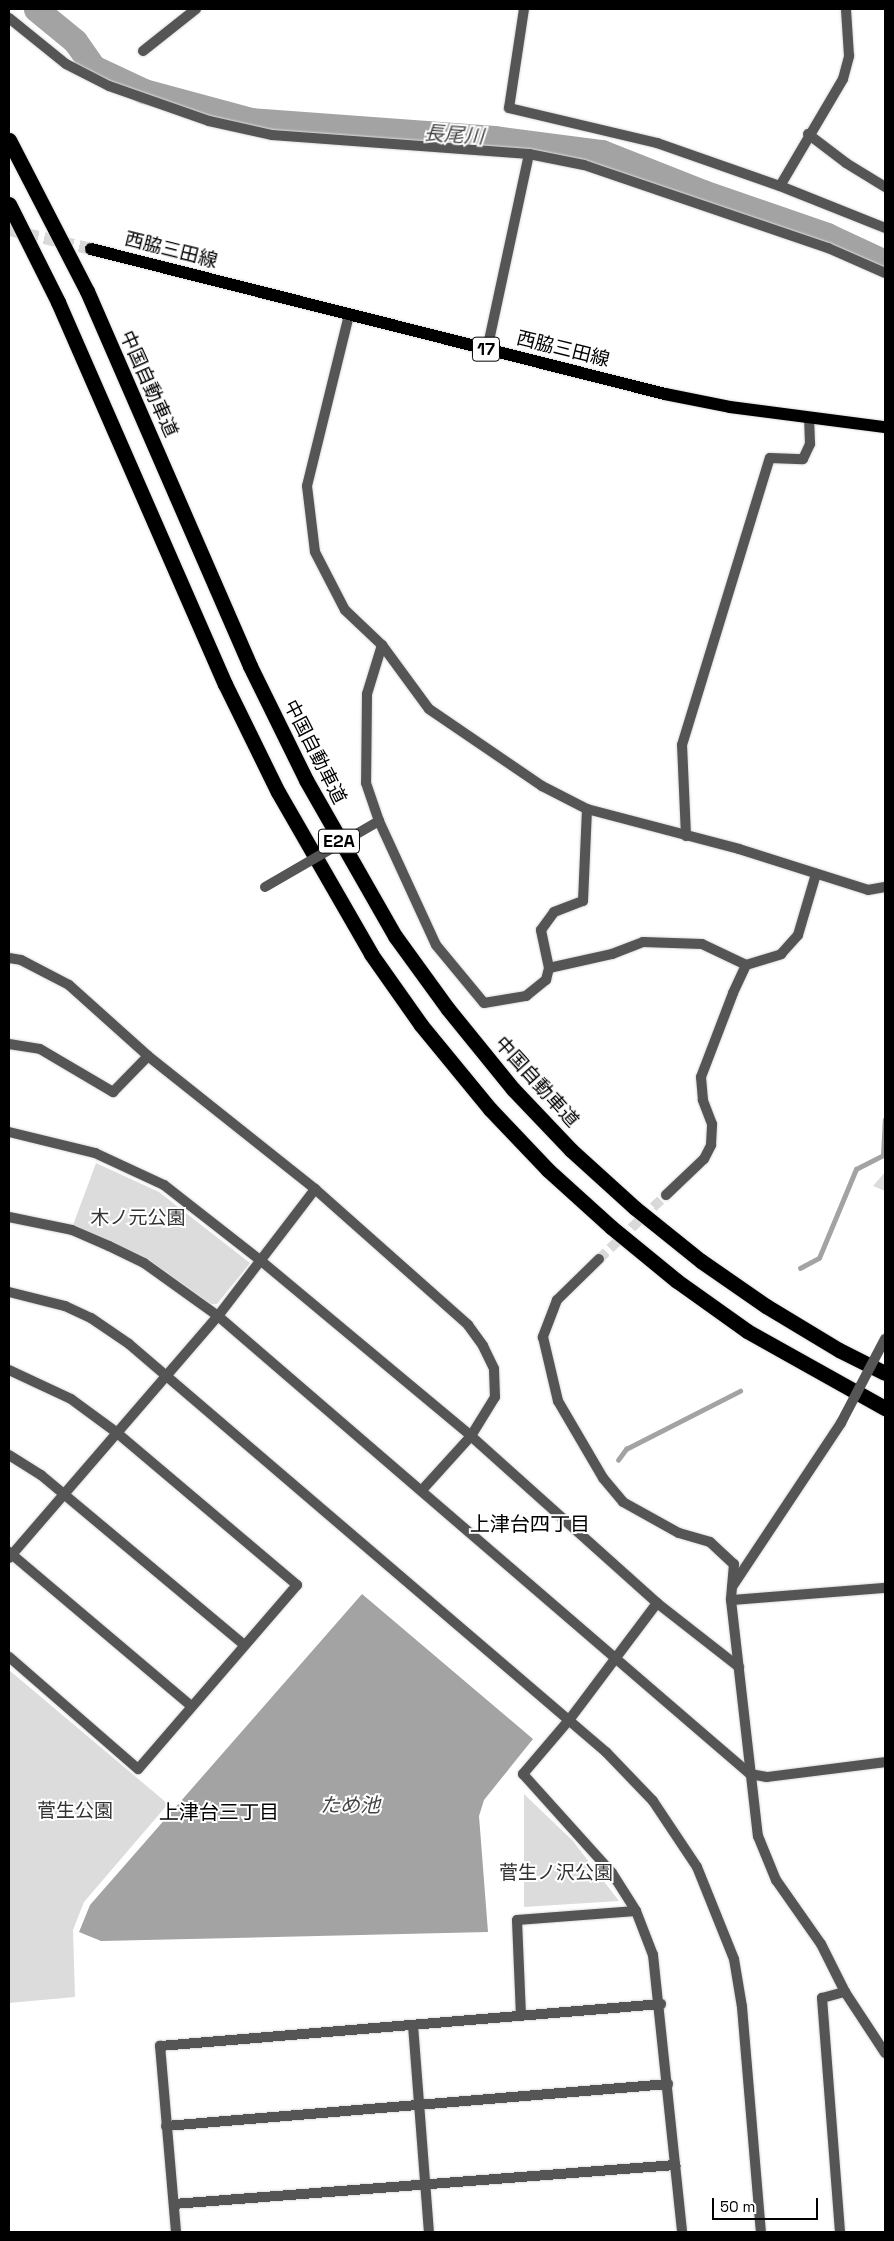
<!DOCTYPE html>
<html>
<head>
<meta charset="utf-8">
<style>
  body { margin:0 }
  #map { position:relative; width:894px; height:2241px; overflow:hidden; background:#fff; font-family:"Space Grotesk","Noto Sans JP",sans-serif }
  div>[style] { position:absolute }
  .green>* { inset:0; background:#dcdcdc }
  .water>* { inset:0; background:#a3a3a3 }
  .stream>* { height:4.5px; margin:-2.25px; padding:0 2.25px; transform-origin:2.25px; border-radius:2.25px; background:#a3a3a3 }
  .river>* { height:25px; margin:-12.5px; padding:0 12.5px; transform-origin:12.5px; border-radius:12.5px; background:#a3a3a3 }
  .minor-tunnel>* { height:10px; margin-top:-5px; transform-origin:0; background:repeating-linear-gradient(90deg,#d9d9d9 0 10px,transparent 0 15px) }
  .primary-tunnel>* { height:12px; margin-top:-6px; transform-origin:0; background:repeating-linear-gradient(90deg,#d9d9d9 0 12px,transparent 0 18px) }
  .roads { filter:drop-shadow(0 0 1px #dbdbdb) drop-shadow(0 0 1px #dbdbdb) }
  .minor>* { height:10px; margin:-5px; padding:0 5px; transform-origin:5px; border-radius:5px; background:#555 }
  .tertiary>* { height:10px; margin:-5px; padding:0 5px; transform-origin:5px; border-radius:5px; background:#555 }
  .primary>* { height:12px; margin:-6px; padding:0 6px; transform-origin:6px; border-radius:6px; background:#000 }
  .motorway>* { height:15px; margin:-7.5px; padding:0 7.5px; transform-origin:7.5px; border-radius:7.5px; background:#000 }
  .minor-bridge>* { height:10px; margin:-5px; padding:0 5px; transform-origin:5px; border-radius:5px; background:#555 }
  span { translate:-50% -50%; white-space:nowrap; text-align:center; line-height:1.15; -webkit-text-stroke:4px #fff; paint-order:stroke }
  .shield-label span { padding:1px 4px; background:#fff; border:1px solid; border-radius:4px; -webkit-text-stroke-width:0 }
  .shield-label { font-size:18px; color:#000; font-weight:700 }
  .street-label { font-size:19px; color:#000 }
  .park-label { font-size:19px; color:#333 }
  .water-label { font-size:20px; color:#444; font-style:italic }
  .neighbourhood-label { font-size:20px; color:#000 }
  .frame { position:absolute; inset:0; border:10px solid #000; pointer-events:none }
  .scale { position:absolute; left:712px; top:2198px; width:106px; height:22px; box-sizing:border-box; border:2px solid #000; border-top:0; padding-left:6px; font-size:15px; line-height:18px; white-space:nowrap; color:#000; -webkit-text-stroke:4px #fff; paint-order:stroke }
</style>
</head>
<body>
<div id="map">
  <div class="green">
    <i style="clip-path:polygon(96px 1163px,159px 1192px,250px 1263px,217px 1304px,211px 1304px,146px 1258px,73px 1225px)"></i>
    <i style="clip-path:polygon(885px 1172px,885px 1191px,873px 1186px)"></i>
    <i style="clip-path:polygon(9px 1670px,168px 1804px,84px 1902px,73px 1930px,75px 1997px,9px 2003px)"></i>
    <i style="clip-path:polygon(524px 1794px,573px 1841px,619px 1901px,524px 1907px)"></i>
  </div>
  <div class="water">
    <i style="clip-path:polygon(362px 1594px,533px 1739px,484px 1800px,479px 1816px,488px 1932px,101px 1941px,79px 1932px,90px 1905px)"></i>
  </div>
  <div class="stream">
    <i style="left:800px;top:1268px;width:21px;rotate:-28deg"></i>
    <i style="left:819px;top:1258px;width:96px;rotate:-67.4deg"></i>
    <i style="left:856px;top:1169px;width:30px;rotate:-27deg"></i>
    <i style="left:883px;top:1155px;width:35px;rotate:-87deg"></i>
    <i style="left:618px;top:1460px;width:14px;rotate:-54deg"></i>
    <i style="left:626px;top:1449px;width:128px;rotate:-27deg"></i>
  </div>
  <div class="river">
    <i style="left:36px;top:9px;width:50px;rotate:39.4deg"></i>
    <i style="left:75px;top:41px;width:32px;rotate:55deg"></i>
    <i style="left:93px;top:67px;width:56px;rotate:25.2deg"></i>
    <i style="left:144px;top:91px;width:111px;rotate:15.2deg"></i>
    <i style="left:251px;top:120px;width:244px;rotate:4.2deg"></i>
    <i style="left:494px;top:138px;width:109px;rotate:7.4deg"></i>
    <i style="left:602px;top:152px;width:109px;rotate:21.6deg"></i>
    <i style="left:703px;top:192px;width:131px;rotate:19.1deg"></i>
    <i style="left:827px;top:235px;width:64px;rotate:25deg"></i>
  </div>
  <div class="minor-tunnel">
    <i style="left:599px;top:1259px;width:93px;rotate:-43.7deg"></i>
  </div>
  <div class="primary-tunnel">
    <i style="left:9px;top:230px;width:84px;rotate:13deg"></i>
  </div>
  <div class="roads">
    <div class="minor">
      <i style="left:524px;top:9px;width:100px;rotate:98.6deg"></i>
      <i style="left:509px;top:108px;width:152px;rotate:13.3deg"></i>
      <i style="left:657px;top:143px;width:130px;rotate:19.3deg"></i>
      <i style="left:780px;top:186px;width:113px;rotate:21.8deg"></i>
      <i style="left:9px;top:18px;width:73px;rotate:38.9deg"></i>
      <i style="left:66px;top:64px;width:48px;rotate:27.1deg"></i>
      <i style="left:109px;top:86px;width:106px;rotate:19.3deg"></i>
      <i style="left:209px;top:121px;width:65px;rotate:12.5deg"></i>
      <i style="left:272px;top:135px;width:258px;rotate:4.2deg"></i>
      <i style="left:529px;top:154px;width:56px;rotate:11.3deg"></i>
      <i style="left:584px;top:165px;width:258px;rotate:18.8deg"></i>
      <i style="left:828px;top:248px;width:62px;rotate:23.7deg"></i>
      <i style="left:143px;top:51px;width:68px;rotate:-38.4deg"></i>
      <i style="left:808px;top:134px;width:48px;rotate:37.3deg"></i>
      <i style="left:846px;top:163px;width:46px;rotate:31.6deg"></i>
      <i style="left:780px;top:186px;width:124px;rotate:-59.5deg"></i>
      <i style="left:843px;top:79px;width:24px;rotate:-75deg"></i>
      <i style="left:849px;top:56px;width:47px;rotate:-93.7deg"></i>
      <i style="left:349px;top:315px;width:176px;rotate:103.8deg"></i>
      <i style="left:307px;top:486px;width:66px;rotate:83.1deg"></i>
      <i style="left:315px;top:552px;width:65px;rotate:62.7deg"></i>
      <i style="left:345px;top:610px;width:51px;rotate:43.4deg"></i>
      <i style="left:382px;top:645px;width:79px;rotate:53.7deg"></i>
      <i style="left:429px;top:709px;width:137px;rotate:34.3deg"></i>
      <i style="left:542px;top:786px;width:51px;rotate:27.1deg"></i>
      <i style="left:587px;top:809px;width:157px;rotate:14.7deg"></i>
      <i style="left:739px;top:849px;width:135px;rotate:17.6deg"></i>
      <i style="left:868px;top:890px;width:17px;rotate:-10deg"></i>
      <i style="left:487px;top:350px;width:200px;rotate:-77.9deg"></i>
      <i style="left:382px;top:645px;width:51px;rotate:107deg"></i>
      <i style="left:367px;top:694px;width:89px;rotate:90.6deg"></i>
      <i style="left:366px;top:783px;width:40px;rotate:71.1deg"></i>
      <i style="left:379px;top:821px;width:136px;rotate:65.3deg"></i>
      <i style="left:436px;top:945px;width:75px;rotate:50.4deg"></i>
      <i style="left:484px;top:1003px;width:43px;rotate:-9.5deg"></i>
      <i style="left:526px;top:996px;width:26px;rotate:-39deg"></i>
      <i style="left:546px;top:980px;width:12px;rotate:-76deg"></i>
      <i style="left:549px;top:968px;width:65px;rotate:-12.5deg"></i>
      <i style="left:612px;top:954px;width:33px;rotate:-21deg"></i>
      <i style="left:643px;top:942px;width:59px;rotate:1.9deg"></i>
      <i style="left:702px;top:944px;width:49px;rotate:25.5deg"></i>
      <i style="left:686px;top:836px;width:91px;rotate:-92.5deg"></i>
      <i style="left:682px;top:745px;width:300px;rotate:-73deg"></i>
      <i style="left:770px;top:458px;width:33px;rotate:2deg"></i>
      <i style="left:803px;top:459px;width:17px;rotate:-65deg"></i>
      <i style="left:810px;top:444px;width:26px;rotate:-92deg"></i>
      <i style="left:9px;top:958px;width:12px;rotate:9deg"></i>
      <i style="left:21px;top:960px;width:54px;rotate:27.5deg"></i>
      <i style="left:69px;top:985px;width:106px;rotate:41.9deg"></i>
      <i style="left:148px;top:1056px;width:213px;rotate:38.5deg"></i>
      <i style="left:315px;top:1189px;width:205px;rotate:41.6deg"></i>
      <i style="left:468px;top:1325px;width:26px;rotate:54deg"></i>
      <i style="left:483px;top:1346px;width:25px;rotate:64deg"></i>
      <i style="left:494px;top:1369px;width:28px;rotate:88deg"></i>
      <i style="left:495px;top:1397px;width:46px;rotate:121.6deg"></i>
      <i style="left:471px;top:1436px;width:72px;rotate:132.2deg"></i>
      <i style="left:549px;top:968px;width:39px;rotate:-102deg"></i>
      <i style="left:541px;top:930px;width:22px;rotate:-54deg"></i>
      <i style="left:554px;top:912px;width:31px;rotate:-21deg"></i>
      <i style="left:583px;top:901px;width:92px;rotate:-87.5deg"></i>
      <i style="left:9px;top:1044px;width:31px;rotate:9deg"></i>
      <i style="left:40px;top:1049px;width:85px;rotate:30.5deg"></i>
      <i style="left:113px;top:1092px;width:50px;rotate:-45.8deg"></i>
      <i style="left:9px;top:1132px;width:89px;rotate:13.7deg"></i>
      <i style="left:95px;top:1153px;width:76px;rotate:24.9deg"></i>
      <i style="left:164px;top:1185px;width:122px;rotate:38deg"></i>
      <i style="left:260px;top:1260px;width:275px;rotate:39.8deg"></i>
      <i style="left:471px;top:1436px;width:250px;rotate:41.9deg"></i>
      <i style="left:657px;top:1603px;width:146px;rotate:126.9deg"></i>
      <i style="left:569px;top:1720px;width:71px;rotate:130.4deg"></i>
      <i style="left:523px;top:1774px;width:133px;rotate:48deg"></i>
      <i style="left:612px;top:1873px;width:45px;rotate:57.7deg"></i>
      <i style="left:636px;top:1911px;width:47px;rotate:68.9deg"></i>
      <i style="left:653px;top:1955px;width:279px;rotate:84deg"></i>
      <i style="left:666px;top:1195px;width:52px;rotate:-43.5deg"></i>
      <i style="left:704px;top:1159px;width:16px;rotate:-63deg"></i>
      <i style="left:711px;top:1145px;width:21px;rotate:-87deg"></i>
      <i style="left:712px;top:1124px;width:26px;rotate:-111deg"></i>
      <i style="left:703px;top:1100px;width:23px;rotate:-95deg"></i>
      <i style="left:701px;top:1077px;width:90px;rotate:-69.1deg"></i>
      <i style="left:733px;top:993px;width:31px;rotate:-65deg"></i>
      <i style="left:746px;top:965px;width:37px;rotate:-17deg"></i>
      <i style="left:781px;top:954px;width:25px;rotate:-48deg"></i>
      <i style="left:798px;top:935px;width:64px;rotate:-73.6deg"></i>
      <i style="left:9px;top:1217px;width:64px;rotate:11.7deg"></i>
      <i style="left:72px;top:1230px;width:40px;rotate:23.4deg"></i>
      <i style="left:109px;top:1246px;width:39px;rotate:26deg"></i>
      <i style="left:144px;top:1263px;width:91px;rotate:35.6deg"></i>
      <i style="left:218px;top:1316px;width:702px;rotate:40.73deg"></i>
      <i style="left:750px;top:1774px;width:17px;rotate:10deg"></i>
      <i style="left:767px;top:1777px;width:119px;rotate:-7.2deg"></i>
      <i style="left:599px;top:1259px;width:59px;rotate:135.7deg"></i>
      <i style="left:557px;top:1300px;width:40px;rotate:111deg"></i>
      <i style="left:543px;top:1337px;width:66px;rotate:76.8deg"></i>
      <i style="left:558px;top:1401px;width:89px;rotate:59.7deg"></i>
      <i style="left:603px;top:1478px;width:31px;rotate:50deg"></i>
      <i style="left:623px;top:1502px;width:64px;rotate:29deg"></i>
      <i style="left:679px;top:1533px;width:32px;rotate:16deg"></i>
      <i style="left:710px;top:1542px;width:33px;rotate:43deg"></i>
      <i style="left:734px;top:1564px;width:36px;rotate:95deg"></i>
      <i style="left:731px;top:1600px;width:238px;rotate:83.5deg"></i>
      <i style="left:758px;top:1836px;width:48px;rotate:67.8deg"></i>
      <i style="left:776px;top:1880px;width:78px;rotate:54.9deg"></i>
      <i style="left:821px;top:1944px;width:54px;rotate:63.4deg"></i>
      <i style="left:845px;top:1992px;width:73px;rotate:56.7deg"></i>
      <i style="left:9px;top:1370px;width:68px;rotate:25.1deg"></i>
      <i style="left:71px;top:1399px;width:56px;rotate:36.3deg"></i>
      <i style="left:116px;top:1432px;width:237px;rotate:40.2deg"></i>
      <i style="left:297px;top:1585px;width:243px;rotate:130.8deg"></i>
      <i style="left:138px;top:1769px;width:171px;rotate:-139deg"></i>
      <i style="left:9px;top:1455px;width:38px;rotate:32deg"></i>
      <i style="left:41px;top:1475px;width:265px;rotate:39.9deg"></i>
      <i style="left:9px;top:1552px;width:237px;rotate:40.2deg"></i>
      <i style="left:9px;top:1558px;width:320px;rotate:-49.2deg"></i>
      <i style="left:218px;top:1316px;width:160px;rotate:-52.6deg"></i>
      <i style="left:732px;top:1587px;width:197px;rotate:-56.4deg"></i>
      <i style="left:731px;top:1600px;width:154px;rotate:-4.5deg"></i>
      <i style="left:657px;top:1603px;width:104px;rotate:38deg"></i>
      <i style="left:521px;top:2016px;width:96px;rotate:-92.4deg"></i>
      <i style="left:517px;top:1920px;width:119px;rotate:-4.3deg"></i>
      <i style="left:413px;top:2025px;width:208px;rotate:85.6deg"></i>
      <i style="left:166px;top:2126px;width:504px;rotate:-4.78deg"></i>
      <i style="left:174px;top:2204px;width:503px;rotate:-4.45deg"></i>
      <i style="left:176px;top:2232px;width:187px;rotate:-94.9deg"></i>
      <i style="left:160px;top:2046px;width:503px;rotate:-4.79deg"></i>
      <i style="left:840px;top:2232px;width:235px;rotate:-94.4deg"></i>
      <i style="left:822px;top:1998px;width:24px;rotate:-15deg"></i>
    </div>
    <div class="tertiary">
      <i style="left:9px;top:1292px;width:58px;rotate:14deg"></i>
      <i style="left:65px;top:1306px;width:29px;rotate:25deg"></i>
      <i style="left:91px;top:1318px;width:46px;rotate:34.4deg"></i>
      <i style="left:129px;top:1344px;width:628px;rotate:40.54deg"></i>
      <i style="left:606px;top:1752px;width:68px;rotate:46.2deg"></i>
      <i style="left:653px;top:1801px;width:79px;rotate:56.3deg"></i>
      <i style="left:697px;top:1867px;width:99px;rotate:68.1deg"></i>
      <i style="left:734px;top:1959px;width:49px;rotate:80.5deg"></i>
      <i style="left:742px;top:2007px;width:226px;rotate:85.2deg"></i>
    </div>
    <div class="primary">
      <i style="left:91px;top:249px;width:592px;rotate:14.18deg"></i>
      <i style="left:665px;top:394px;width:66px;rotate:11.3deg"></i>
      <i style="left:730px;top:407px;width:156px;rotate:7.4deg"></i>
    </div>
    <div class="motorway">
      <i style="left:9px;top:140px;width:170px;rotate:62.7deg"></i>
      <i style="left:87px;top:291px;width:409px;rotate:66.5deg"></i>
      <i style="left:250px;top:666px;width:127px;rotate:63.8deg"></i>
      <i style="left:306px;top:780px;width:180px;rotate:60.3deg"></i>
      <i style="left:395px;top:936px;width:90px;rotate:54deg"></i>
      <i style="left:448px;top:1009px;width:103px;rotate:50.9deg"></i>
      <i style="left:513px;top:1089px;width:84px;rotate:46.4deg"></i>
      <i style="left:571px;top:1150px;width:86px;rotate:42.2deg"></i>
      <i style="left:635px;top:1208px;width:85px;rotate:38.8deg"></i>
      <i style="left:701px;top:1261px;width:79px;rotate:34.7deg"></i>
      <i style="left:766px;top:1306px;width:85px;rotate:31.1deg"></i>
      <i style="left:839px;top:1350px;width:51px;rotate:26.6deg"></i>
      <i style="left:9px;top:204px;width:110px;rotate:63.4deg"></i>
      <i style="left:58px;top:302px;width:417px;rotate:66.4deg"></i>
      <i style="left:225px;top:684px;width:120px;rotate:63.9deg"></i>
      <i style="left:278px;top:792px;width:187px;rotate:60.1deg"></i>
      <i style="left:371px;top:954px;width:87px;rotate:54.8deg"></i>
      <i style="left:421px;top:1025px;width:109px;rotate:50.6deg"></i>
      <i style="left:490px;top:1109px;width:84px;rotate:46.4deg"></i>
      <i style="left:548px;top:1170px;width:85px;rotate:42.1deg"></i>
      <i style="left:611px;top:1227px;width:85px;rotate:39.3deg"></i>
      <i style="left:677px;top:1281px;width:86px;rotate:35.5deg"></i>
      <i style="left:747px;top:1331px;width:158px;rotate:29.2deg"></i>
    </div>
  </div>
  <div class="minor-bridge">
    <i style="left:265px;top:887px;width:132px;rotate:-30.1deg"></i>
    <i style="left:841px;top:1423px;width:95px;rotate:-62.4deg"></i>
  </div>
  <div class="shield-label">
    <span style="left:486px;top:349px">17</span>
    <span style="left:339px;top:841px">E2A</span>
  </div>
  <div class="street-label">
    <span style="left:171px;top:250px;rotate:14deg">西脇三田線</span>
    <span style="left:563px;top:349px;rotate:14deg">西脇三田線</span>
    <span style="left:149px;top:384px;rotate:66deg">中国自動車道</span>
    <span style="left:315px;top:752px;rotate:63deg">中国自動車道</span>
    <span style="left:537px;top:1082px;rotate:48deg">中国自動車道</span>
  </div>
  <div class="park-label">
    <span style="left:138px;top:1218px">木ノ元公園</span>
    <span style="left:75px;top:1811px">菅生公園</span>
    <span style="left:556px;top:1873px">菅生ノ沢公園</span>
  </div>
  <div class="water-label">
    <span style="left:454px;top:135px;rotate:4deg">長尾川</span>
    <span style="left:350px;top:1805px">ため池</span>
  </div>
  <div class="neighbourhood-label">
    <span style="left:530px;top:1524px">上津台四丁目</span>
    <span style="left:219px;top:1812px">上津台三丁目</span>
  </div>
  <div class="frame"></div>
  <div class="scale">50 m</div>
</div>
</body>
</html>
